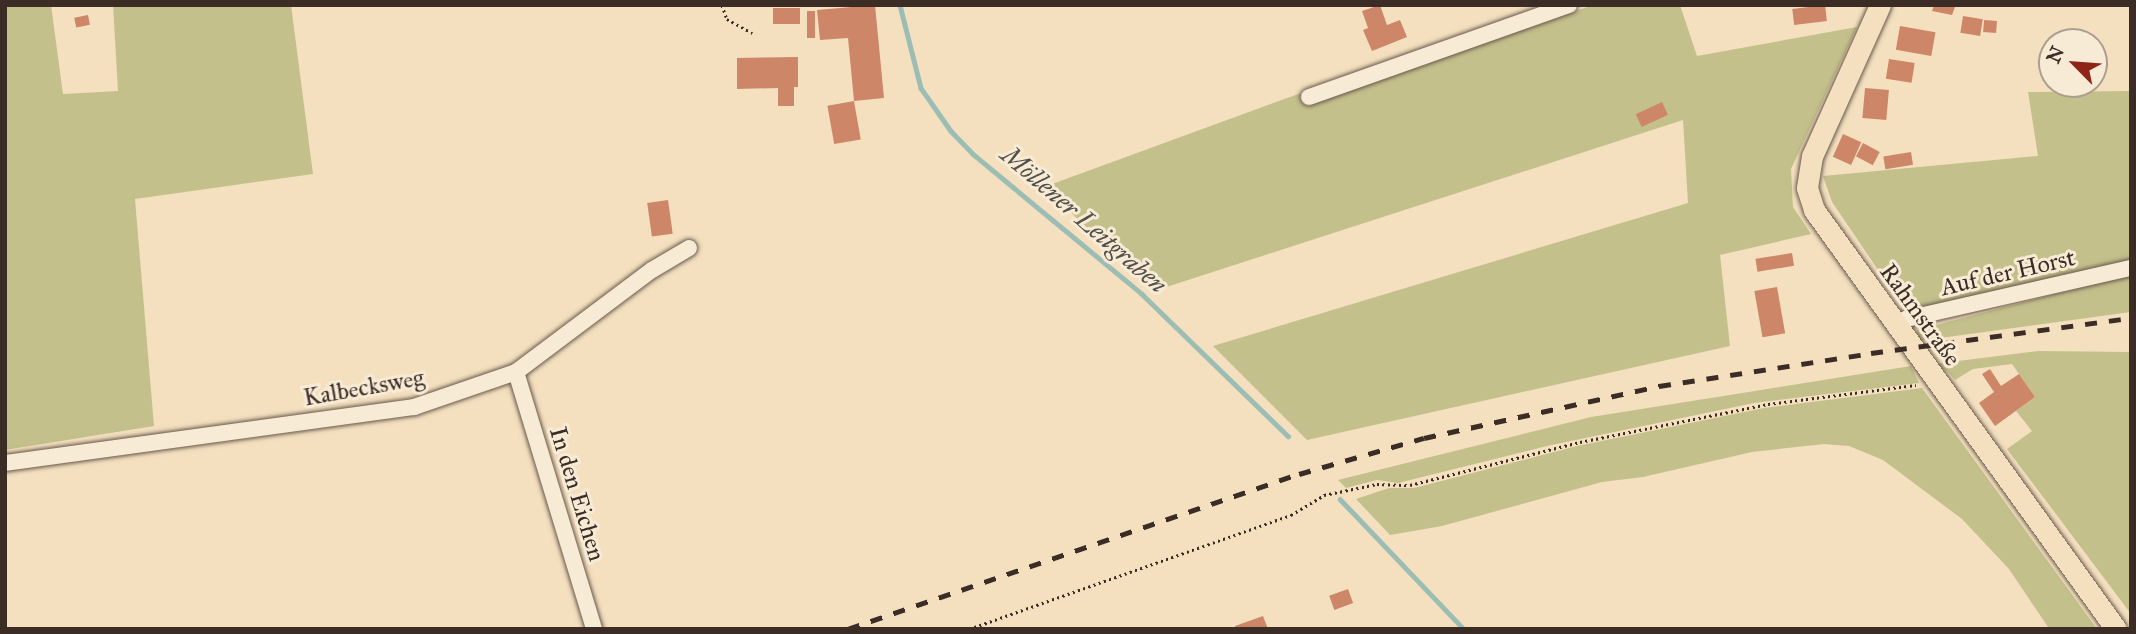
<!DOCTYPE html>
<html>
<head>
<meta charset="utf-8">
<style>
  body { margin:0 }
  #map { position:relative; width:2136px; height:634px; overflow:hidden; background:#f4e0bf; font-family:"IM FELL Great Primer",serif }
  div>[style] { position:absolute }
  .green>* { inset:0; background:#c4c08c }
  .stream>* { height:4.5px; margin:-2.25px; padding:0 2.25px; transform-origin:2.25px; border-radius:2.25px; background:#9cbdb4 }
  .building>* { inset:0; background:#cd8667; transform-origin:0 0 }
  .path>* { height:2.5px; margin-top:-1.25px; transform-origin:0; background:repeating-linear-gradient(90deg,#3b2c26 0 2px,transparent 0 5.5px) }
  .roads { filter:drop-shadow(0 0 2px #69594c) drop-shadow(0 0 2px #69594c) }
  .minor>* { height:16px; margin:-8px; padding:0 8px; transform-origin:8px; border-radius:8px; background:#f8ebd5 }
  .major>* { height:21px; margin:-10.5px; padding:0 10.5px; transform-origin:10.5px; border-radius:10.5px; background:#f4e0bf }
  .rail>* { height:4.5px; margin-top:-2.25px; transform-origin:0; background:repeating-linear-gradient(90deg,#3b2c26 0 12px,transparent 0 24px) }
  span { translate:-50% -50%; white-space:nowrap; text-align:center; line-height:1.15; -webkit-text-stroke:6px #f8ebd5; paint-order:stroke }
  .street-label { font-size:24px; color:#3b2c26 }
  .water-label { font-size:26px; color:#53504a; font-style:italic }
  .frame { position:absolute; inset:0; border:7px solid #3b2c26; pointer-events:none }
  .north { position:absolute; left:2038px; top:28px; width:70px; height:70px; box-sizing:border-box; background:#f8ebd5; border:2px solid #ac9f8f; border-radius:50%; rotate:295deg; font-size:19px; font-weight:700; line-height:28px; text-align:center; color:#3b2c26 }
  .north::after { content:''; display:block; margin:auto; width:24px; height:32px; background:#8f2418; clip-path:polygon(50% 0,100% 100%,50% 72%,0 100%) }
</style>
</head>
<body>
<div id="map">
  <div class="green">
    <i style="clip-path:polygon(5px 5px,51px 5px,63px 94px,118px 91px,113px 5px,291px 5px,313px 174px,135px 199px,154px 426px,5px 450px)"></i>
    <i style="clip-path:polygon(1593px 5px,1680px 5px,1697px 56px,1857px 27px,1791px 169px,1793px 207px,1811px 234px,1720px 255px,1730px 346px,1307px 440px,1213px 346px,1688px 203px,1683px 120px,1154px 291px,1044px 187px,1301px 93px,1311px 103px)"></i>
    <i style="clip-path:polygon(2131px 91px,2131px 264px,1908px 314px,1832px 202px,1823px 176px,2038px 156px,2028px 92px)"></i>
    <i style="clip-path:polygon(2131px 274px,2131px 312px,1918px 341px,1917px 330px)"></i>
    <i style="clip-path:polygon(2039px 351px,2131px 352px,2131px 614px,2007px 449px,2032px 431px,2016px 411px,2035px 397px,2012px 364px,1973px 369px,1955px 380px,1948px 372px,1934px 364px)"></i>
    <i style="clip-path:polygon(1911px 366px,1919px 383px,1754px 403px,1547px 446px,1398px 483px,1377px 480px,1346px 488px,1338px 480px,1591px 417px)"></i>
    <i style="clip-path:polygon(1922px 388px,2097px 629px,2048px 627px,2009px 569px,1962px 519px,1883px 460px,1849px 446px,1824px 444px,1752px 452px,1643px 477px,1602px 482px,1442px 526px,1390px 535px,1356px 499px,1389px 488px,1414px 488px,1577px 446px,1764px 408px)"></i>
  </div>
  <div class="stream">
    <i style="left:900px;top:5px;width:86px;rotate:75.8deg"></i>
    <i style="left:921px;top:88px;width:52px;rotate:55.1deg"></i>
    <i style="left:951px;top:131px;width:32px;rotate:46deg"></i>
    <i style="left:973px;top:154px;width:219px;rotate:39.6deg"></i>
    <i style="left:1142px;top:294px;width:204px;rotate:44.2deg"></i>
    <i style="left:1340px;top:499px;width:180px;rotate:46.4deg"></i>
  </div>
  <div class="building">
    <i style="clip-path:polygon(875px 5px,884px 98px,854px 101px,848px 38px,820px 40px,817px 10px)"></i>
    <i style="clip-path:polygon(1380px 5px,1387px 25px,1400px 20px,1407px 37px,1372px 51px,1363px 30px,1368px 28px,1362px 11px)"></i>
    <i style="left:1825px;top:5px;width:16px;height:33px;rotate:83deg"></i>
    <i style="clip-path:polygon(1934px 5px,1949px 5px,1955px 7px,1952px 15px,1932px 11px)"></i>
    <i style="left:800px;top:8px;width:16px;height:27px;rotate:90deg"></i>
    <i style="left:807px;top:11px;width:8px;height:27px"></i>
    <i style="left:88px;top:15px;width:10px;height:14px;rotate:79deg"></i>
    <i style="left:1963px;top:16px;width:20px;height:17px;rotate:9deg"></i>
    <i style="left:1984px;top:20px;width:13px;height:12px;rotate:4deg"></i>
    <i style="left:1900px;top:26px;width:36px;height:24px;rotate:10deg"></i>
    <i style="clip-path:polygon(798px 57px,798px 87px,794px 87px,794px 106px,778px 106px,778px 88px,737px 89px,737px 58px)"></i>
    <i style="left:1889px;top:59px;width:26px;height:20px;rotate:9deg"></i>
    <i style="left:1865px;top:88px;width:24px;height:30px;rotate:5deg"></i>
    <i style="left:854px;top:101px;width:39px;height:27px;rotate:80deg"></i>
    <i style="left:1662px;top:102px;width:14px;height:29px;rotate:65deg"></i>
    <i style="left:1843px;top:134px;width:20px;height:25px;rotate:24deg"></i>
    <i style="left:1863px;top:143px;width:19px;height:15px;rotate:28deg"></i>
    <i style="left:1911px;top:152px;width:13px;height:28px;rotate:81deg"></i>
    <i style="left:668px;top:200px;width:34px;height:21px;rotate:82deg"></i>
    <i style="left:1792px;top:253px;width:13px;height:37px;rotate:81deg"></i>
    <i style="left:1777px;top:287px;width:47px;height:23px;rotate:80deg"></i>
    <i style="clip-path:polygon(1990px 369px,2001px 386px,2019px 374px,2035px 397px,1995px 426px,1979px 403px,1994px 392px,1982px 374px)"></i>
    <i style="left:1348px;top:589px;width:15px;height:20px;rotate:70deg"></i>
    <i style="clip-path:polygon(1263px 616px,1268px 629px,1236px 629px,1235px 626px)"></i>
  </div>
  <div class="path">
    <i style="left:722px;top:5px;width:15px;rotate:70deg"></i>
    <i style="left:727px;top:19px;width:29px;rotate:29deg"></i>
    <i style="left:969px;top:629px;width:342px;rotate:-19.5deg"></i>
    <i style="left:1291px;top:515px;width:39px;rotate:-31deg"></i>
    <i style="left:1324px;top:495px;width:54px;rotate:-11.7deg"></i>
    <i style="left:1377px;top:484px;width:33px;rotate:2deg"></i>
    <i style="left:1410px;top:485px;width:175px;rotate:-14.2deg"></i>
    <i style="left:1580px;top:442px;width:192px;rotate:-11.4deg"></i>
    <i style="left:1768px;top:404px;width:149px;rotate:-7.3deg"></i>
  </div>
  <div class="roads">
    <div class="minor">
      <i style="left:1309px;top:97px;width:276px;rotate:-19.5deg"></i>
      <i style="left:1896px;top:326px;width:12px;rotate:-35deg"></i>
      <i style="left:1906px;top:319px;width:231px;rotate:-12.8deg"></i>
      <i style="left:516px;top:372px;width:269px;rotate:73.1deg"></i>
      <i style="left:5px;top:463px;width:413px;rotate:-7.8deg"></i>
      <i style="left:414px;top:407px;width:108px;rotate:-18.9deg"></i>
      <i style="left:516px;top:372px;width:170px;rotate:-36.9deg"></i>
      <i style="left:652px;top:270px;width:43px;rotate:-30.7deg"></i>
    </div>
    <div class="major">
      <i style="left:1880px;top:5px;width:166px;rotate:114.2deg"></i>
      <i style="left:1812px;top:156px;width:32px;rotate:99deg"></i>
      <i style="left:1807px;top:188px;width:23px;rotate:72deg"></i>
      <i style="left:1814px;top:210px;width:516px;rotate:54.22deg"></i>
    </div>
  </div>
  <div class="rail">
    <i style="left:848px;top:629px;width:477px;rotate:-19deg"></i>
    <i style="left:1299px;top:474px;width:130px;rotate:-16.1deg"></i>
    <i style="left:1424px;top:438px;width:241px;rotate:-12.5deg"></i>
    <i style="left:1659px;top:386px;width:215px;rotate:-8.8deg"></i>
    <i style="left:1871px;top:353px;width:262px;rotate:-7.7deg"></i>
  </div>
  <div class="street-label">
    <span style="left:2008px;top:273px;rotate:-13deg">Auf der Horst</span>
    <span style="left:1920px;top:315px;rotate:54deg">Rahmstraße</span>
    <span style="left:364px;top:388px;rotate:-10deg">Kalbecksweg</span>
    <span style="left:577px;top:494px;rotate:73deg">In den Eichen</span>
  </div>
  <div class="water-label">
    <span style="left:1084px;top:220px;rotate:41deg">Möllener Leitgraben</span>
  </div>
  <div class="frame"></div>
  <div class="north">N</div>
</div>
</body>
</html>
